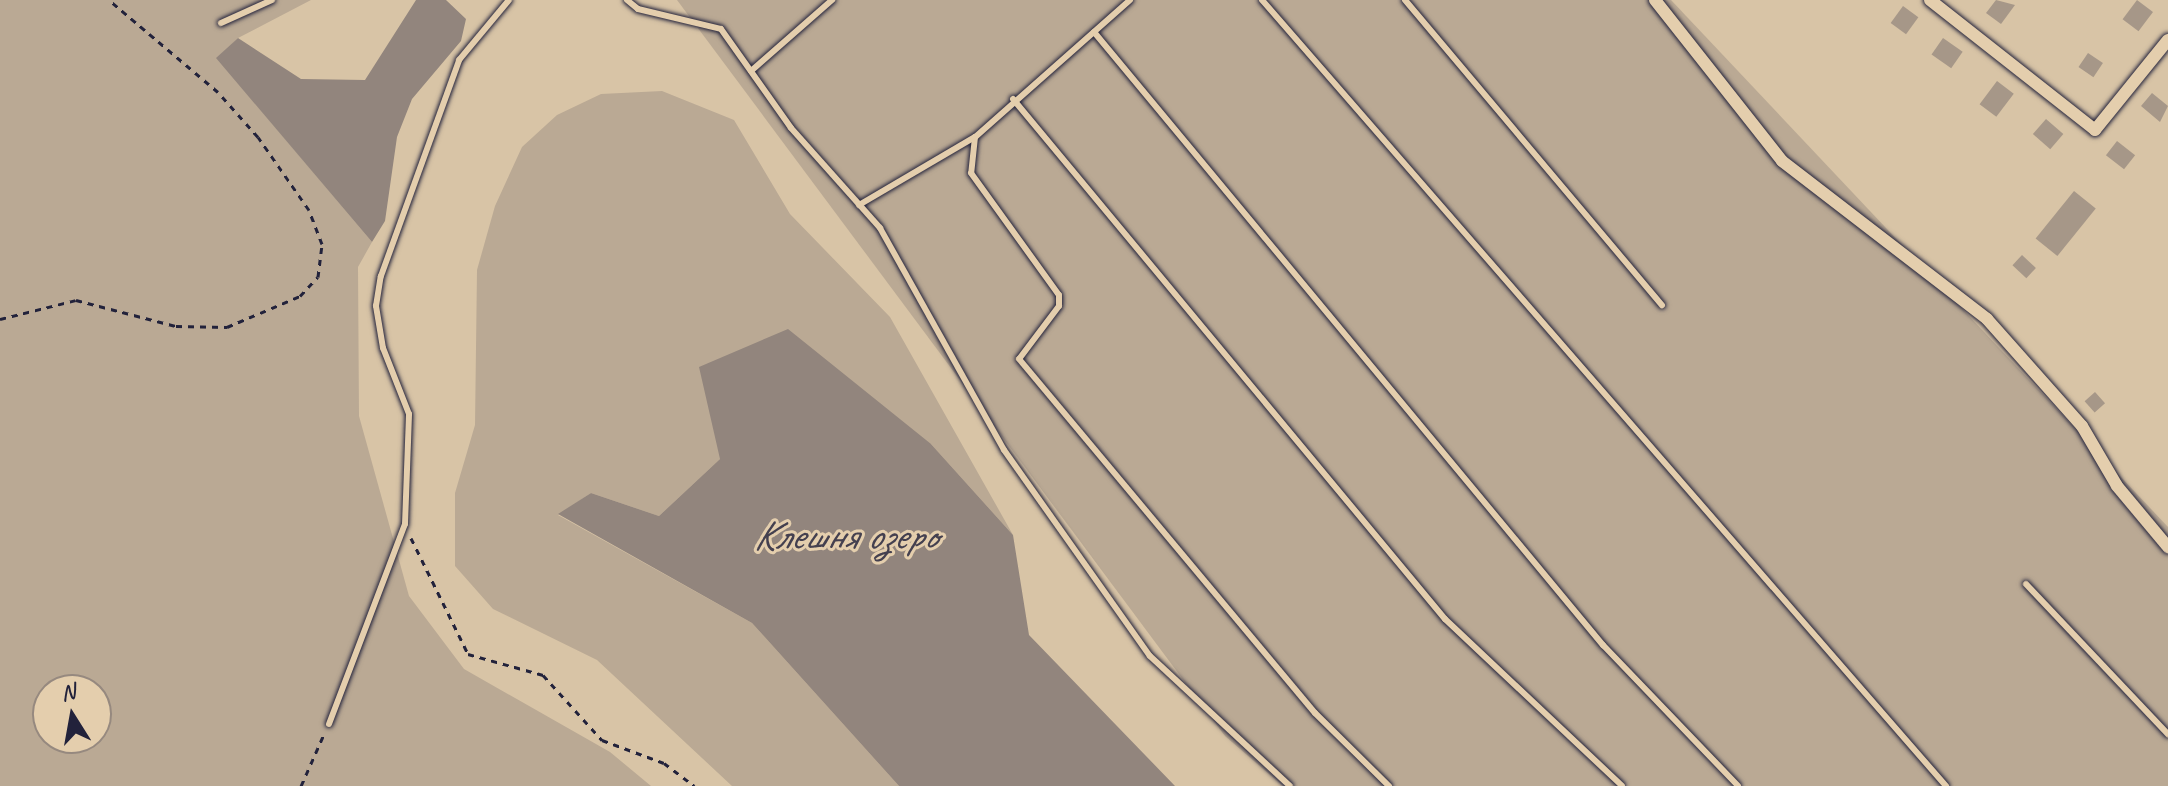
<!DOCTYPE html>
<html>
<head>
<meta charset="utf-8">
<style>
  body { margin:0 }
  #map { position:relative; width:2168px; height:786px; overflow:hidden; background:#d8c4a6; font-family:Caveat,sans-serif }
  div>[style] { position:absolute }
  .green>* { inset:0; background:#baa994 }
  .water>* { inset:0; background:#92857d }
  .building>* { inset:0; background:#a69788; transform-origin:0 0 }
  .path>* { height:3px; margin-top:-1.5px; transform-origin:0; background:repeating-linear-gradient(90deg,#22223b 0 6px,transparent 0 12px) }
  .roads { filter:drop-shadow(0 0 2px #22223b) drop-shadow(0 0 2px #22223b) }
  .service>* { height:6px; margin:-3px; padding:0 3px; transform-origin:3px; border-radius:3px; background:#e4cead }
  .minor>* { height:12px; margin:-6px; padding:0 6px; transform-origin:6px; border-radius:6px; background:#e4cead }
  span { translate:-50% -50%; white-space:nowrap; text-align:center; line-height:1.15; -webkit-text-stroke:6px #e4cead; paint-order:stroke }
  .water-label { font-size:42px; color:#44404f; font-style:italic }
  .north { position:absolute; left:32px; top:674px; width:80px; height:80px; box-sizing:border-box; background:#e4cead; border:2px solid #96897f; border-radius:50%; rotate:349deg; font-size:22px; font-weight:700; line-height:32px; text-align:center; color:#22223b }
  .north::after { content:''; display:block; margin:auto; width:28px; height:36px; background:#22223b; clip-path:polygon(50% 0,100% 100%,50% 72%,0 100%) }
</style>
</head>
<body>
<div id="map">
  <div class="green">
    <i style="clip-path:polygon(evenodd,0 0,311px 0,238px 38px,217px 58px,372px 242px,358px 267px,359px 416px,409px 596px,464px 669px,610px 752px,651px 786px,0 786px,0 0,48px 690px,96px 690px,96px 738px,48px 738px,48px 690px)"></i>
    <i style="clip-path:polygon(677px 0,1671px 0,2168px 527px,2168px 786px,1283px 786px,1225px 736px)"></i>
    <i style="clip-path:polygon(662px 91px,734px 120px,790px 214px,890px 317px,1013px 535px,931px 444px,720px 459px,659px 516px,591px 493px,558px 515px,752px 623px,899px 786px,732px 786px,597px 660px,493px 609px,455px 566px,455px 493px,475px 425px,477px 270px,495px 206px,522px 147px,557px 115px,601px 94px)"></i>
  </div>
  <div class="water">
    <i style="clip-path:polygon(416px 0,446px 0,466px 19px,461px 41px,412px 99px,397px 137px,385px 221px,372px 242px,216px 58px,238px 38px,301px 79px,365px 80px)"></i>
    <i style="clip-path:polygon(788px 329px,931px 444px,1013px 535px,1029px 635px,1175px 786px,899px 786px,752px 623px,558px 514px,591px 493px,659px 516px,720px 459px,699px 367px)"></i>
  </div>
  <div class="building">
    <i style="clip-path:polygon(1996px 0,2015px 5px,2001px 24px,1986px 13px)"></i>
    <i style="left:2137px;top:0;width:20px;height:24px;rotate:37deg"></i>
    <i style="left:1903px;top:6px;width:19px;height:21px;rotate:36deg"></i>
    <i style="left:1943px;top:38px;width:24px;height:20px;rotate:35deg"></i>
    <i style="left:2088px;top:53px;width:18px;height:17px;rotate:34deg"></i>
    <i style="left:1997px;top:81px;width:21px;height:29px;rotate:37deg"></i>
    <i style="clip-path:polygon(2152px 93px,2168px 106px,2160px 122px,2141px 106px)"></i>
    <i style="left:2046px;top:119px;width:23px;height:20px;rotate:41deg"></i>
    <i style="left:2117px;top:141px;width:23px;height:18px;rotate:38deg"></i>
    <i style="left:2074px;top:191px;width:28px;height:61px;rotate:39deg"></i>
    <i style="left:2022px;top:255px;width:19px;height:14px;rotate:43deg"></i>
    <i style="left:2095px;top:392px;width:15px;height:14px;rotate:48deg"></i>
  </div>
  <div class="path">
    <i style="left:0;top:319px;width:78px;rotate:-14deg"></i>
    <i style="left:76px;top:300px;width:103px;rotate:14.6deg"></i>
    <i style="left:176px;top:326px;width:51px;rotate:1.1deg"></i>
    <i style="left:227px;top:327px;width:79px;rotate:-23deg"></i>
    <i style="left:300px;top:296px;width:26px;rotate:-47deg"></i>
    <i style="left:318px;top:277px;width:33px;rotate:-83deg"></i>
    <i style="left:322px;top:244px;width:36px;rotate:-111deg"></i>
    <i style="left:309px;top:210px;width:89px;rotate:-124.9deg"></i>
    <i style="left:258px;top:137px;width:60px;rotate:-131.6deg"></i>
    <i style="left:218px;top:92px;width:143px;rotate:-139.8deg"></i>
    <i style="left:411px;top:538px;width:129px;rotate:63.8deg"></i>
    <i style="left:468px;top:654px;width:78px;rotate:15.6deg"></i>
    <i style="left:543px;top:675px;width:88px;rotate:47.8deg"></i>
    <i style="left:602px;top:740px;width:66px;rotate:20.4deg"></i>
    <i style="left:664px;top:763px;width:38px;rotate:37deg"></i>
    <i style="left:301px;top:786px;width:57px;rotate:-66.1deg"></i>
  </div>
  <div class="roads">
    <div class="service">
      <i style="left:627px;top:0;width:14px;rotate:39deg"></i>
      <i style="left:638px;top:9px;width:85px;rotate:13.5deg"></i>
      <i style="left:721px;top:29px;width:121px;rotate:54.7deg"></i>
      <i style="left:791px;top:128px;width:134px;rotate:48.3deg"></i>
      <i style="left:880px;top:228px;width:254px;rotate:60.8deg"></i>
      <i style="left:1004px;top:450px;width:252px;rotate:54.7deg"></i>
      <i style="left:1150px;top:656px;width:191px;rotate:42.9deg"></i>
      <i style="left:1130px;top:0;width:207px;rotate:138.5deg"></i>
      <i style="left:975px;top:137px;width:36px;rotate:96deg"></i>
      <i style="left:971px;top:173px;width:150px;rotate:54.2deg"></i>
      <i style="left:1059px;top:295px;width:11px;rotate:90deg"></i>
      <i style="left:1059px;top:306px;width:66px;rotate:127deg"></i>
      <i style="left:1019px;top:359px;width:461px;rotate:50.1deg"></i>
      <i style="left:1315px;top:713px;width:104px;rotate:44.6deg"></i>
      <i style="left:1262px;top:0;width:1042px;rotate:48.97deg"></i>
      <i style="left:1405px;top:0;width:399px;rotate:49.9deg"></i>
      <i style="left:221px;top:23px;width:56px;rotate:-24.3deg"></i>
      <i style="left:1094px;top:32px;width:797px;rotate:50.3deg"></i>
      <i style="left:1603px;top:645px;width:195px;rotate:46.2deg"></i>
      <i style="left:751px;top:71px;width:108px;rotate:-41.2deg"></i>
      <i style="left:1013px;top:99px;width:676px;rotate:50.28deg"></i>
      <i style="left:1445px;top:619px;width:243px;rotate:43.3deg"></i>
      <i style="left:859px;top:205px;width:134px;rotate:-30.4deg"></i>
      <i style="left:2026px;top:584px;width:207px;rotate:46.6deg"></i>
      <i style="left:329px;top:724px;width:214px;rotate:-69.2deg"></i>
      <i style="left:405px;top:524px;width:110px;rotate:-87.9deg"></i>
      <i style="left:409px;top:414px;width:71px;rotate:-111.5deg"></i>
      <i style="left:383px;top:348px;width:43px;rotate:-99.5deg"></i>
      <i style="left:376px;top:306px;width:30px;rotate:-81deg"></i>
      <i style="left:381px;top:276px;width:230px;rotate:-70.1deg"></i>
      <i style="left:459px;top:60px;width:78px;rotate:-50.2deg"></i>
    </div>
    <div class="minor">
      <i style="left:1655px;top:0;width:205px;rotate:51.7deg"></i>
      <i style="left:1782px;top:161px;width:259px;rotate:37.6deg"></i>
      <i style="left:1987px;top:319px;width:143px;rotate:48.4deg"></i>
      <i style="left:2082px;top:426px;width:69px;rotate:59.7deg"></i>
      <i style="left:2117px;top:486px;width:80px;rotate:50.1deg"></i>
      <i style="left:1930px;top:0;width:210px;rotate:38.2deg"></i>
      <i style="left:2095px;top:130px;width:116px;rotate:-51deg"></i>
    </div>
  </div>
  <div class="water-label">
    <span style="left:845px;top:536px">Клешня озеро</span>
  </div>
  <div class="north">N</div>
</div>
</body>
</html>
